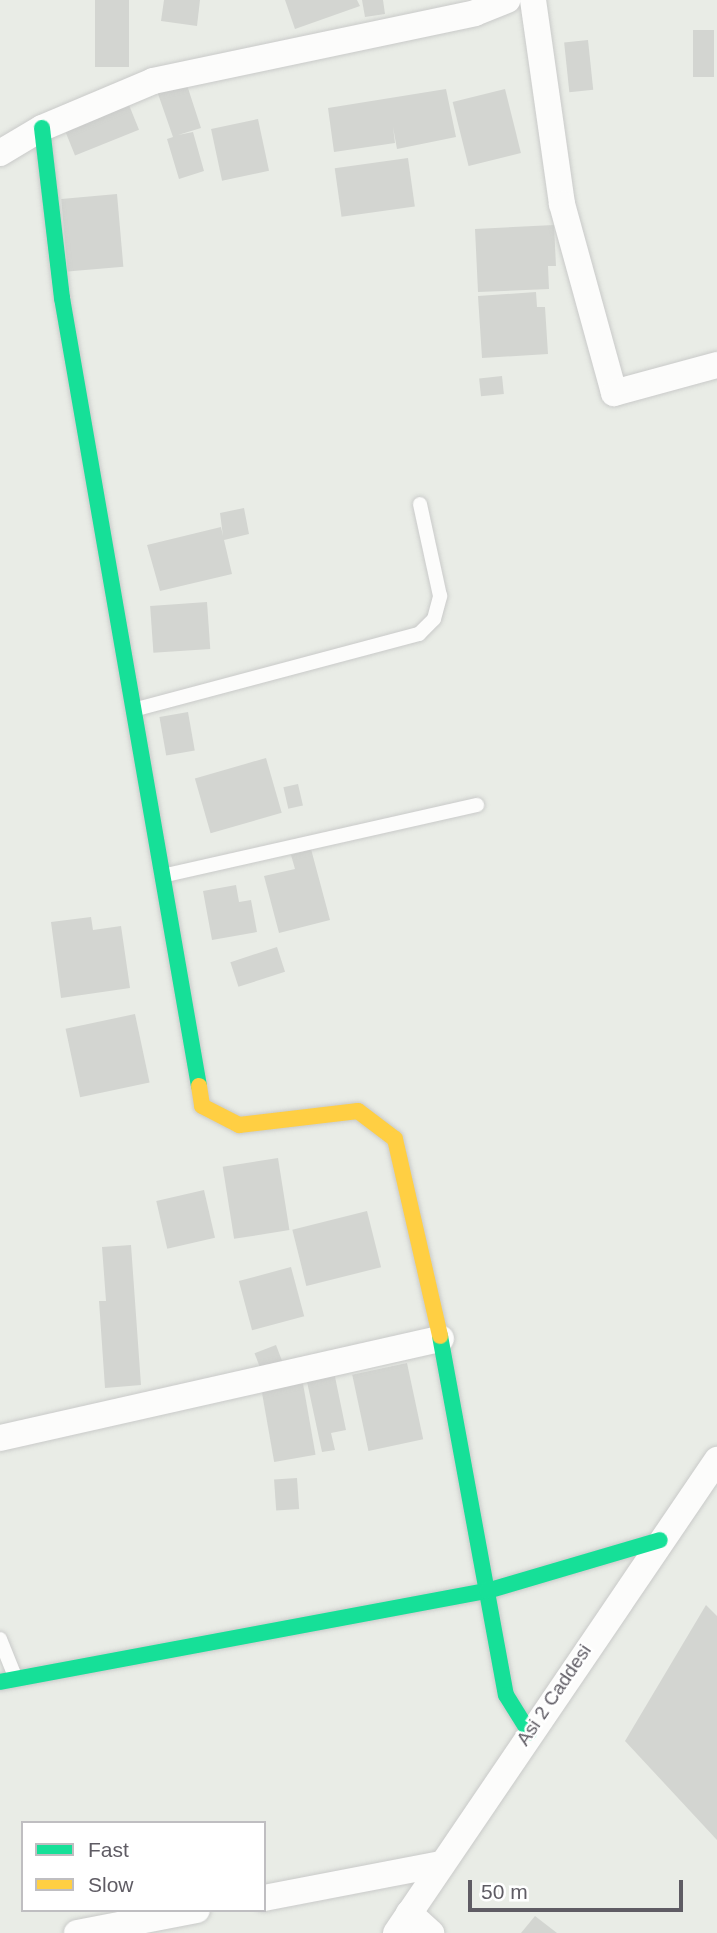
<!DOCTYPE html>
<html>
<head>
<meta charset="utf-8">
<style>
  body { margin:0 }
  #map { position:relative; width:717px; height:1933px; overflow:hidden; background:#e9ece6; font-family:Helvetica,sans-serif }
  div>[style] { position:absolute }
  .building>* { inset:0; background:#d3d5d1; transform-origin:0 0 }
  .roads { filter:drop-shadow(0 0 2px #c9cac9) drop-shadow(0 0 2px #c9cac9) }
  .lane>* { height:14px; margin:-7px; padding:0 7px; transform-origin:7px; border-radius:7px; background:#fcfcfb }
  .street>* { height:26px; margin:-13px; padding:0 13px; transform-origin:13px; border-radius:13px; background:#fcfcfb }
  .fast>* { height:16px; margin:-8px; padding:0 8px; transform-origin:8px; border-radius:8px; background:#16e098 }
  .slow>* { height:16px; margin:-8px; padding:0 8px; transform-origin:8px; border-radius:8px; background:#ffcf43 }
  span { translate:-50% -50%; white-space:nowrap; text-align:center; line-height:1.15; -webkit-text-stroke:5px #fff; paint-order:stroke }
  .street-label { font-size:19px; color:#5f5c64 }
  .legend { position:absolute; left:21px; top:1821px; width:245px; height:91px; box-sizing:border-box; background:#fff; border:2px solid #bfbec1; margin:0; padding:9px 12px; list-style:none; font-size:21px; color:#5f5c64 }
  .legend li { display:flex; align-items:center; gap:14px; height:35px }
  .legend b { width:35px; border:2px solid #bfbec1 }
  .scale { position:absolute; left:468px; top:1880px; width:215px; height:32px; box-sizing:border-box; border:4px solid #5f5c64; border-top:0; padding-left:9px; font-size:21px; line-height:24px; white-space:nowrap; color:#5f5c64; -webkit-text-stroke:5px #fff; paint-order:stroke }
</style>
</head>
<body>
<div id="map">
  <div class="building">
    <i style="left:95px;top:0;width:34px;height:67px"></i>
    <i style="clip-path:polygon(164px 0,200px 0,197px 26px,161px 21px)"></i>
    <i style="clip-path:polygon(285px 0,357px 0,360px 6px,295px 29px)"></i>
    <i style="clip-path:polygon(362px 0,383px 0,385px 14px,365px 17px)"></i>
    <i style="left:693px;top:30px;width:21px;height:47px"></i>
    <i style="left:588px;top:40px;width:50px;height:24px;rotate:84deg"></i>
    <i style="clip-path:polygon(186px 82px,201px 128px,178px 135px,193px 132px,204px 171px,179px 179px,167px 139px,173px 137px,157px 91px)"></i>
    <i style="clip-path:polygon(446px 89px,456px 137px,397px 149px,393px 127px,395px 143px,334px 152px,328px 108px)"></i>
    <i style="left:505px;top:89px;width:66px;height:54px;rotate:76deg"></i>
    <i style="left:127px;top:100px;width:32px;height:69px;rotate:68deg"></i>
    <i style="left:258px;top:119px;width:53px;height:48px;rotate:78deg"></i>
    <i style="left:408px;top:158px;width:49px;height:74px;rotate:82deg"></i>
    <i style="left:117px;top:194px;width:73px;height:56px;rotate:85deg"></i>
    <i style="clip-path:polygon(554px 225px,556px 266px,548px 266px,549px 289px,478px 292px,475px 229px)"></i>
    <i style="clip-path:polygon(536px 292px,537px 307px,545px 307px,548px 354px,482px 358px,478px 296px)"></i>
    <i style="left:502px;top:376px;width:18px;height:23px;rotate:84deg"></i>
    <i style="clip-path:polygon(244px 508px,249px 534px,224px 540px,232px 574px,160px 591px,147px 545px,221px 527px,223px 536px,220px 513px)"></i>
    <i style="left:207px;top:602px;width:47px;height:57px;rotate:86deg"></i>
    <i style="left:188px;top:712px;width:39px;height:29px;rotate:80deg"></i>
    <i style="left:266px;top:758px;width:57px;height:74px;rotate:74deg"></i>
    <i style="left:298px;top:784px;width:22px;height:15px;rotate:77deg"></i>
    <i style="clip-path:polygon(311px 849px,330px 920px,279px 933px,264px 876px,295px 869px,291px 855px)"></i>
    <i style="clip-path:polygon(236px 885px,239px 902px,251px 900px,257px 932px,212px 940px,203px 891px)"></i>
    <i style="clip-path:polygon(91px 917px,93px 930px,121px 926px,130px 988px,61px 998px,51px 922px)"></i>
    <i style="left:277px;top:947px;width:26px;height:49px;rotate:72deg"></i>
    <i style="left:135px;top:1014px;width:70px;height:71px;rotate:78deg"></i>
    <i style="left:278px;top:1158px;width:73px;height:56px;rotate:81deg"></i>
    <i style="left:204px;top:1190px;width:49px;height:49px;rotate:77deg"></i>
    <i style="left:367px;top:1211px;width:58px;height:77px;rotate:76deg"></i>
    <i style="clip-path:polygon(131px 1245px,141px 1385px,105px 1388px,99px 1301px,106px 1301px,102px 1247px)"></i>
    <i style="left:291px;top:1267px;width:51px;height:54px;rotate:75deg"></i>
    <i style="left:276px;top:1345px;width:19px;height:23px;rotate:69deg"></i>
    <i style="left:407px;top:1363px;width:78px;height:56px;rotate:78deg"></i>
    <i style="clip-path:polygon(334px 1372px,346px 1430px,331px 1433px,335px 1450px,322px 1452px,306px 1377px)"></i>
    <i style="left:302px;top:1378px;width:78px;height:42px;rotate:80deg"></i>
    <i style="left:297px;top:1478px;width:31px;height:23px;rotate:86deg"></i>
    <i style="clip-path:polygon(706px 1605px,717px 1616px,717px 1840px,625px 1741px)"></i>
    <i style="clip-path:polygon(535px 1916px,557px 1933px,521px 1933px)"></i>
  </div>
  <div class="roads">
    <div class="lane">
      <i style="left:133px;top:710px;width:296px;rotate:-14.9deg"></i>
      <i style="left:419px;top:634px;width:21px;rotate:-45deg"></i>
      <i style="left:434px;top:619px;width:24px;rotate:-75deg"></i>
      <i style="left:440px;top:596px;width:94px;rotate:-102.3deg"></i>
      <i style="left:162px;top:876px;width:323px;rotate:-12.7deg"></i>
      <i style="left:0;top:1639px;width:43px;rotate:68.2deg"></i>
    </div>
    <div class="street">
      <i style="left:533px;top:0;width:206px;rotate:81.9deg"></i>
      <i style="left:562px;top:204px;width:196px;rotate:74.6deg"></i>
      <i style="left:614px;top:393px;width:107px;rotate:-15.2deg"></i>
      <i style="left:0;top:153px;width:49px;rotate:-30.8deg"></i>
      <i style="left:42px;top:128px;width:121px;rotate:-22.9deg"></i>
      <i style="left:153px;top:81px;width:329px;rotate:-11.9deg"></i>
      <i style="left:475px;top:13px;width:35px;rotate:-22deg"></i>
      <i style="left:0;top:1438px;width:452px;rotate:-12.7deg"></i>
      <i style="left:264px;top:1898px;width:180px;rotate:-10.9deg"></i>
      <i style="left:409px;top:1913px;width:30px;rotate:42deg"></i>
      <i style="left:77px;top:1933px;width:122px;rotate:-10.9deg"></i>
      <i style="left:396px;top:1933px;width:572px;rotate:-55.84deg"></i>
    </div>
    <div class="fast">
      <i style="left:42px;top:128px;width:171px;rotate:83.3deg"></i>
      <i style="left:62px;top:298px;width:800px;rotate:80.14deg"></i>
      <i style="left:440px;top:1336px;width:365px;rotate:79.6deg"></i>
      <i style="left:506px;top:1695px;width:44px;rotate:58.1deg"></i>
      <i style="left:0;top:1682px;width:495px;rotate:-10.6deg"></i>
      <i style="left:487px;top:1591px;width:180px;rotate:-16.4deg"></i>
    </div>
    <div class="slow">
      <i style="left:199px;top:1086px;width:20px;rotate:81deg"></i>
      <i style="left:202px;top:1106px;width:42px;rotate:27.2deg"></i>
      <i style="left:239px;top:1125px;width:120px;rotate:-6.7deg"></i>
      <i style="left:358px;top:1111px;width:46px;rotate:37.1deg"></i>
      <i style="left:395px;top:1139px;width:202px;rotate:77.1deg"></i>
    </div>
  </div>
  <div class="street-label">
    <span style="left:554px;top:1695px;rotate:-56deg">Asi 2 Caddesi</span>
  </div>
  <ul class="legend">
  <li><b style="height:9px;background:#16e098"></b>Fast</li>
  <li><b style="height:9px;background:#ffcf43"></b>Slow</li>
  </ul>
  <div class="scale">50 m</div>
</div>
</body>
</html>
